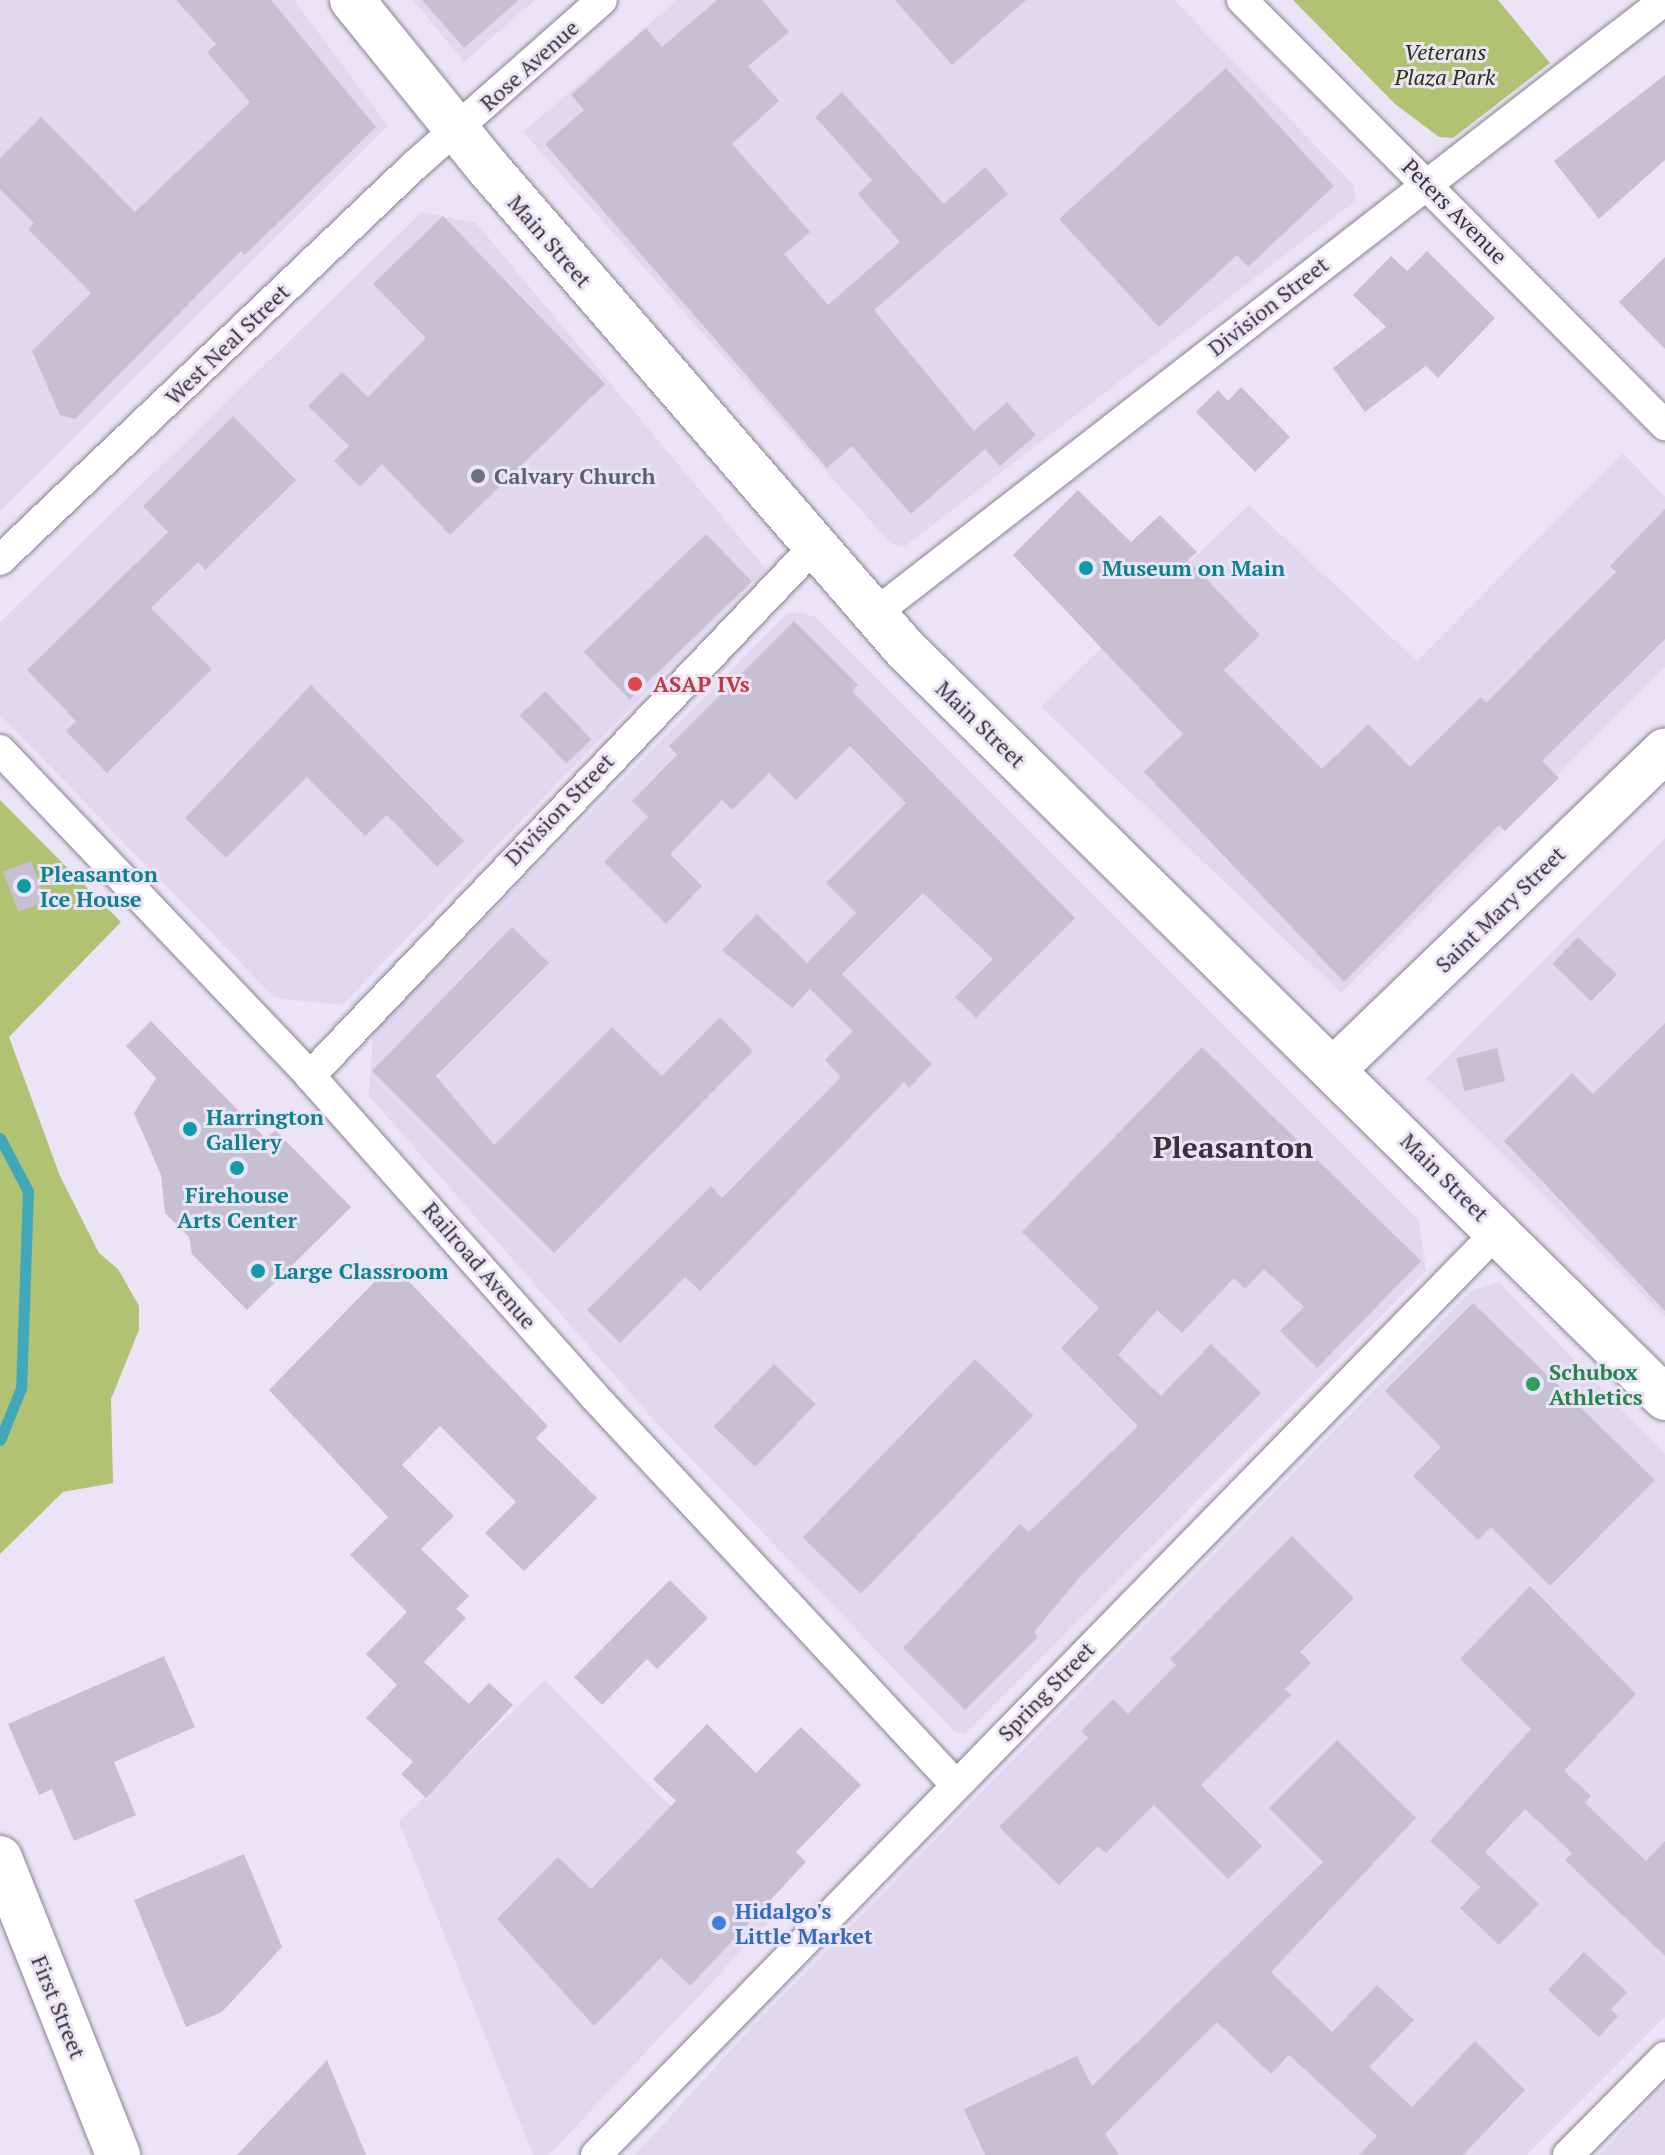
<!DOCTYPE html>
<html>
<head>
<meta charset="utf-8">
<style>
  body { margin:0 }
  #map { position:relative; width:1665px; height:2155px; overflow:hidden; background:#ebe4f6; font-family:"PT Serif",serif }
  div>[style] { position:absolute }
  .built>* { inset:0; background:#e1d7ef }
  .green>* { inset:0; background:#b2c273 }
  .stream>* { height:11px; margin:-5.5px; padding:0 5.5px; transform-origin:5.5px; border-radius:5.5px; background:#41a8b9 }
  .building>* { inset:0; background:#c7c0d2; transform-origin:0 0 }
  .roads { filter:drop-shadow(0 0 2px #888192) drop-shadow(0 0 2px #888192) }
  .street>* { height:30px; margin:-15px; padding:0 15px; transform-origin:15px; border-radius:15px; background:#fff }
  .secondary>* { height:44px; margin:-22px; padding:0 22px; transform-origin:22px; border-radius:22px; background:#fff }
  .dots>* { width:22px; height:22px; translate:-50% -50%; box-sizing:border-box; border:4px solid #ebe4f6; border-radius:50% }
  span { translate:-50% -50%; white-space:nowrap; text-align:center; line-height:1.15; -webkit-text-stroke:6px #ebe4f6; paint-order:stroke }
  .park-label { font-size:22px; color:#2c330b; font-style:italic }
  .street-label { font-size:22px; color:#36333a }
  .worship-label { font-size:22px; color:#5b616d; font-weight:700 }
  .left { translate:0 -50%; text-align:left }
  .culture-label { font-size:22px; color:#0d838f; font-weight:700 }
  .health-label { font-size:22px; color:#be3a42; font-weight:700 }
  .leisure-label { font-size:22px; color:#27864d; font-weight:700 }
  .shop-label { font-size:22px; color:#366cbe; font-weight:700 }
  .district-label { font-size:30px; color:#36333a; font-weight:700 }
</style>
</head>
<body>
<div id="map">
  <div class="built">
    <i style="clip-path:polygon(0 0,294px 0,388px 126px,0 511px)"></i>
    <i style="clip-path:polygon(413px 0,535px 0,464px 62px)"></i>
    <i style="clip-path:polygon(677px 0,1174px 0,1354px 185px,1355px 201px,904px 547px,891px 544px,523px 132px)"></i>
    <i style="clip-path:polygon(422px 212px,476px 223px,766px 569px,342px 1005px,275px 998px,0 715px,0 622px)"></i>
    <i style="clip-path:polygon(1623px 453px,1665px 497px,1665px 667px,1341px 993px,1041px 707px,1249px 505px,1417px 661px)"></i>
    <i style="clip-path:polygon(801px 612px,815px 617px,1419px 1221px,1426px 1271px,965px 1734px,955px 1732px,652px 1418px,369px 1096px,373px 1031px,787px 614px)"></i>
    <i style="clip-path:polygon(1665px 838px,1665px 1317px,1426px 1079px)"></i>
    <i style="clip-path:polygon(1499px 1282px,1665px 1454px,1665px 2017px,1527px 2155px,635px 2155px,750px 2029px,1471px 1291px)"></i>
    <i style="clip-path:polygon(545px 1680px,777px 1913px,549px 2155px,533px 2155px,399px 1822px)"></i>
    <i style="clip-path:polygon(1665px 2085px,1665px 2155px,1599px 2155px)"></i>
  </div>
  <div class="green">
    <i style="clip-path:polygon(1293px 0,1498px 0,1550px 63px,1453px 138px,1439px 137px,1395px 104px)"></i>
    <i style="clip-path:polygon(0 800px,121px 922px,9px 1037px,60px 1176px,99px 1253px,118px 1269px,139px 1306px,139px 1330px,111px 1399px,113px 1483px,63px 1492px,0 1554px)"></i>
  </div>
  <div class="stream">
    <i style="left:0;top:1138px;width:60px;rotate:62.2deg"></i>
    <i style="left:28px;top:1191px;width:197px;rotate:92deg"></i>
    <i style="left:21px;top:1388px;width:56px;rotate:112deg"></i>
  </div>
  <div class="building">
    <i style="clip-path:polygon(176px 0,271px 0,376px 127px,245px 255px,241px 251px,75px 419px,60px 415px,32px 351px,91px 293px,28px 229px,34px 223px,0 189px,0 158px,41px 117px,135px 212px,250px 102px,207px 52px,216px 44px)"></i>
    <i style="clip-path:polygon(422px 0,519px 0,464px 48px)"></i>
    <i style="clip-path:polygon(717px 0,762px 0,789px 32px,748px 66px,779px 101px,732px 144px,810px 232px,784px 254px,828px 305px,900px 242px,858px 194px,872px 180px,815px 117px,842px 92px,944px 204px,985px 167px,1008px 194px,874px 310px,974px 431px,1007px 402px,1036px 435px,1000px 466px,985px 449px,911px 514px,852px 446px,827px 468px,545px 144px,584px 110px,571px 95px,646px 28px,662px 47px)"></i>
    <i style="clip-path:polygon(895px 0,1026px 0,952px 65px)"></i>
    <i style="clip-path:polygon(1226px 68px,1334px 186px,1248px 267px,1237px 255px,1159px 327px,1059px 219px)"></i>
    <i style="clip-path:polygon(1665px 75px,1665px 160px,1599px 219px,1554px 161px)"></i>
    <i style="clip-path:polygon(443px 216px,605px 384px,450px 535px,382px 464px,360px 487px,334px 461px,349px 446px,308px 406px,342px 372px,368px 397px,426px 338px,373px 284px)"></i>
    <i style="clip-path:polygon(1427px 251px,1495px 318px,1438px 378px,1426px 366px,1365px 412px,1333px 368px,1386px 327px,1353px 295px,1391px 256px,1407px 271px)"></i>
    <i style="clip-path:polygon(1665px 257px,1665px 349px,1619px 302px)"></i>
    <i style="clip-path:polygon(1241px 387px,1290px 437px,1255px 472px,1196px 412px,1218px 390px,1228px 401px)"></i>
    <i style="clip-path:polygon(233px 416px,296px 480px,205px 570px,198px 562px,151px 608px,212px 669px,107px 773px,66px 731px,76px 721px,27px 670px,168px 532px,143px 506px)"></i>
    <i style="clip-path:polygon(1078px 490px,1131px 542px,1160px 515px,1197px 552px,1188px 560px,1260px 635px,1224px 670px,1322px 769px,1368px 724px,1410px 767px,1481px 697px,1486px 703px,1616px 572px,1610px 566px,1665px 509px,1665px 639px,1542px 761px,1559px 778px,1505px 831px,1499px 825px,1344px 982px,1144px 772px,1183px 734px,1013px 555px)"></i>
    <i style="left:706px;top:534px;width:66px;height:170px;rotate:46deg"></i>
    <i style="clip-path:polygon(794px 621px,858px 685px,852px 691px,1075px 918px,976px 1018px,955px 997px,993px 959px,923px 893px,842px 974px,932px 1064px,909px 1088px,904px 1082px,700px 1291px,685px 1277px,620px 1343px,587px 1310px,711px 1186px,722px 1198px,841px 1077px,825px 1060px,853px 1031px,810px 989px,792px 1008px,722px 950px,757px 914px,807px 963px,856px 913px,826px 883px,906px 803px,850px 746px,796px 800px,769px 773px,732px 810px,722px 800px,670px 854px,702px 886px,666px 924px,604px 862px,648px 817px,632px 801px,677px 755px,669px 746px)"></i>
    <i style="clip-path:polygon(311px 685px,464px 841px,437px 867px,387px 815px,365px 836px,307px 777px,226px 858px,185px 818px)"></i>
    <i style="left:545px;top:691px;width:67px;height:35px;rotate:46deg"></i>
    <i style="left:31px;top:861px;width:43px;height:30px;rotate:69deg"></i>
    <i style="clip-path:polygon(512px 927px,549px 963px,436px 1076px,494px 1145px,612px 1027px,662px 1076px,720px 1017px,753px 1051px,554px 1253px,372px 1071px)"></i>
    <i style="left:1578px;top:937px;width:54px;height:37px;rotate:44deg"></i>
    <i style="clip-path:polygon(151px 1021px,266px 1139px,275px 1130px,351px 1207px,247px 1310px,192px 1254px,189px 1237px,165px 1213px,161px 1175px,134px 1113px,156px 1078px,126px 1046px)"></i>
    <i style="clip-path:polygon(1665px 1023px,1665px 1311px,1504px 1141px,1572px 1073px,1593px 1094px)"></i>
    <i style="clip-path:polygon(1202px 1047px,1421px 1261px,1317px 1368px,1280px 1331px,1304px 1307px,1264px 1269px,1245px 1289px,1234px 1278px,1182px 1333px,1157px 1310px,1118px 1355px,1161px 1396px,1211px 1344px,1261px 1393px,1078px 1579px,1034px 1632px,1038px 1637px,965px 1710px,903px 1648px,1020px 1524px,1029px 1532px,1138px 1426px,1061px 1348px,1099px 1308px,1022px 1232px)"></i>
    <i style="left:1497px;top:1048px;width:34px;height:42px;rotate:76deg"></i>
    <i style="clip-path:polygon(392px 1264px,548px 1426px,536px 1438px,597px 1498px,524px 1571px,485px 1533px,516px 1502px,440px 1426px,402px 1465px,454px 1516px,421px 1549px,469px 1596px,456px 1609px,466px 1618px,424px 1662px,469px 1704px,489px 1683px,513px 1705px,426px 1798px,401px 1774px,413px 1762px,366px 1718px,397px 1685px,366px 1654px,407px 1612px,350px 1555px,388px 1517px,269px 1390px)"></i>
    <i style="clip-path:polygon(1473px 1303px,1655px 1480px,1550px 1586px,1491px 1527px,1478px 1540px,1413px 1476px,1441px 1447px,1385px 1391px)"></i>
    <i style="left:975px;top:1359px;width:81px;height:248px;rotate:44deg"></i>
    <i style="left:774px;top:1364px;width:58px;height:87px;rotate:44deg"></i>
    <i style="clip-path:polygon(1292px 1536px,1354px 1598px,1300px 1652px,1311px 1663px,1285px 1689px,1291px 1695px,1201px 1785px,1262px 1846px,1228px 1879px,1154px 1805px,1106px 1853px,1098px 1846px,1059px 1885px,999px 1827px,1088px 1738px,1081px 1731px,1113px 1699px,1128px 1714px,1176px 1665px,1170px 1659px)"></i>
    <i style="clip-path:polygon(670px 1580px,708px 1618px,657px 1669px,647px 1659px,602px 1705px,574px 1677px)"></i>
    <i style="clip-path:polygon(1530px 1586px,1636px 1694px,1564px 1771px,1591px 1796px,1585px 1803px,1646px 1861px,1665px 1841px,1665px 1956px,1565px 1860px,1572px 1853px,1525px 1809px,1485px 1852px,1539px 1904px,1499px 1945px,1460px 1908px,1480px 1887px,1430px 1841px,1531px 1729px,1460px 1659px)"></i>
    <i style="clip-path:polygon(164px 1656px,195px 1727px,114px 1762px,136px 1815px,74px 1841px,52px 1789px,39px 1795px,8px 1724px)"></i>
    <i style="clip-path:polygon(707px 1724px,756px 1773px,801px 1727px,861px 1785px,796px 1852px,806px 1862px,690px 1986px,661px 1958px,594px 2026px,497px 1919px,558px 1857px,591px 1889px,676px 1801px,653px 1779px)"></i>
    <i style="clip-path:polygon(1337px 1740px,1416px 1818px,1271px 1972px,1332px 2032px,1377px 1985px,1414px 2020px,1369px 2067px,1412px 2107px,1475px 2041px,1525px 2090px,1463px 2155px,1359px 2155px,1377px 2136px,1289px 2055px,1271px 2074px,1217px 2022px,1105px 2134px,1119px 2155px,985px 2155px,964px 2109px,1077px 2056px,1092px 2086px,1323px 1862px,1269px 1808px)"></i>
    <i style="clip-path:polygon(244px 1854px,282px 1947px,222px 2012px,186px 2027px,134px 1900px)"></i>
    <i style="clip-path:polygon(1584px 1952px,1627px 1992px,1611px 2010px,1618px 2016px,1599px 2037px,1548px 1990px)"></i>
    <i style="clip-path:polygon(327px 2060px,366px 2155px,237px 2155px)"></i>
  </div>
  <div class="roads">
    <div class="street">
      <i style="left:1242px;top:0;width:600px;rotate:45.14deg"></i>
      <i style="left:0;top:560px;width:573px;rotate:-43.59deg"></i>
      <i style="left:415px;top:165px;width:249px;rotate:-41.4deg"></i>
      <i style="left:873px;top:615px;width:1003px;rotate:-37.83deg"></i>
      <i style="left:0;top:750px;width:450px;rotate:46.4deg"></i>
      <i style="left:310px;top:1076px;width:426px;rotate:48.4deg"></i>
      <i style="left:593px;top:1395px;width:531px;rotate:47.06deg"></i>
      <i style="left:310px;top:1076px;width:729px;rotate:-46.39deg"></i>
      <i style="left:596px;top:2155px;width:1293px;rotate:-45.69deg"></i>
      <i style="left:1568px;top:2155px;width:138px;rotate:-45.3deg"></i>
    </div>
    <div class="secondary">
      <i style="left:352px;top:0;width:218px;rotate:51deg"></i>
      <i style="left:489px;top:169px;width:635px;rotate:49.09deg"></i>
      <i style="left:905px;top:649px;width:1067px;rotate:44.58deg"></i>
      <i style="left:1335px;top:1068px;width:458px;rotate:-43.9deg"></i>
      <i style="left:0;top:1858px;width:320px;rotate:68.3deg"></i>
    </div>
  </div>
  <div class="dots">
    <i style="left:478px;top:476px;background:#6b7280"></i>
    <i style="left:1086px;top:568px;background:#0f9aa8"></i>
    <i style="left:635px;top:684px;background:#e0444e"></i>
    <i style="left:24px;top:886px;background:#0f9aa8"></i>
    <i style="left:190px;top:1129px;background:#0f9aa8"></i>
    <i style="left:237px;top:1168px;background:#0f9aa8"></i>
    <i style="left:258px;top:1271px;background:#0f9aa8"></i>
    <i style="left:1533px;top:1384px;background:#2e9e5b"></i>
    <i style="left:719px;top:1923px;background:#3f7fe0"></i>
  </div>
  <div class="park-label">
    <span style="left:1445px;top:64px">Veterans<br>Plaza Park</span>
  </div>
  <div class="street-label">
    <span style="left:529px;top:65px;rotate:-42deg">Rose Avenue</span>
    <span style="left:1455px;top:211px;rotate:45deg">Peters Avenue</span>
    <span style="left:550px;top:241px;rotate:49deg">Main Street</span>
    <span style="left:1268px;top:306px;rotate:-38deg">Division Street</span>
    <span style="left:227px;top:344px;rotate:-44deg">West Neal Street</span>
    <span style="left:981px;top:724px;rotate:44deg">Main Street</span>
    <span style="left:559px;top:809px;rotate:-46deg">Division Street</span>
    <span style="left:1500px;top:909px;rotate:-44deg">Saint Mary Street</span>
    <span style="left:1445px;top:1177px;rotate:45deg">Main Street</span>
    <span style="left:480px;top:1265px;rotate:49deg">Railroad Avenue</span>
    <span style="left:1046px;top:1691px;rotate:-46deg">Spring Street</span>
    <span style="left:59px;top:2007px;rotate:68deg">First Street</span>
  </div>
  <div class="worship-label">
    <span class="left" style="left:494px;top:476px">Calvary Church</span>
  </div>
  <div class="culture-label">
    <span class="left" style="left:1102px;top:568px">Museum on Main</span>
    <span class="left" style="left:40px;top:886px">Pleasanton<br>Ice House</span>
    <span class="left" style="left:206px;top:1129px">Harrington<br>Gallery</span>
    <span style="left:237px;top:1207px">Firehouse<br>Arts Center</span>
    <span class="left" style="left:274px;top:1271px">Large Classroom</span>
  </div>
  <div class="health-label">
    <span class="left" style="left:653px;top:684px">ASAP IVs</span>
  </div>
  <div class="leisure-label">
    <span class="left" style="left:1549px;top:1384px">Schubox<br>Athletics</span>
  </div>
  <div class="shop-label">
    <span class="left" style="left:735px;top:1923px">Hidalgo's<br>Little Market</span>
  </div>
  <div class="district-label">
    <span style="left:1233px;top:1147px">Pleasanton</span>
  </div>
</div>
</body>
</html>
